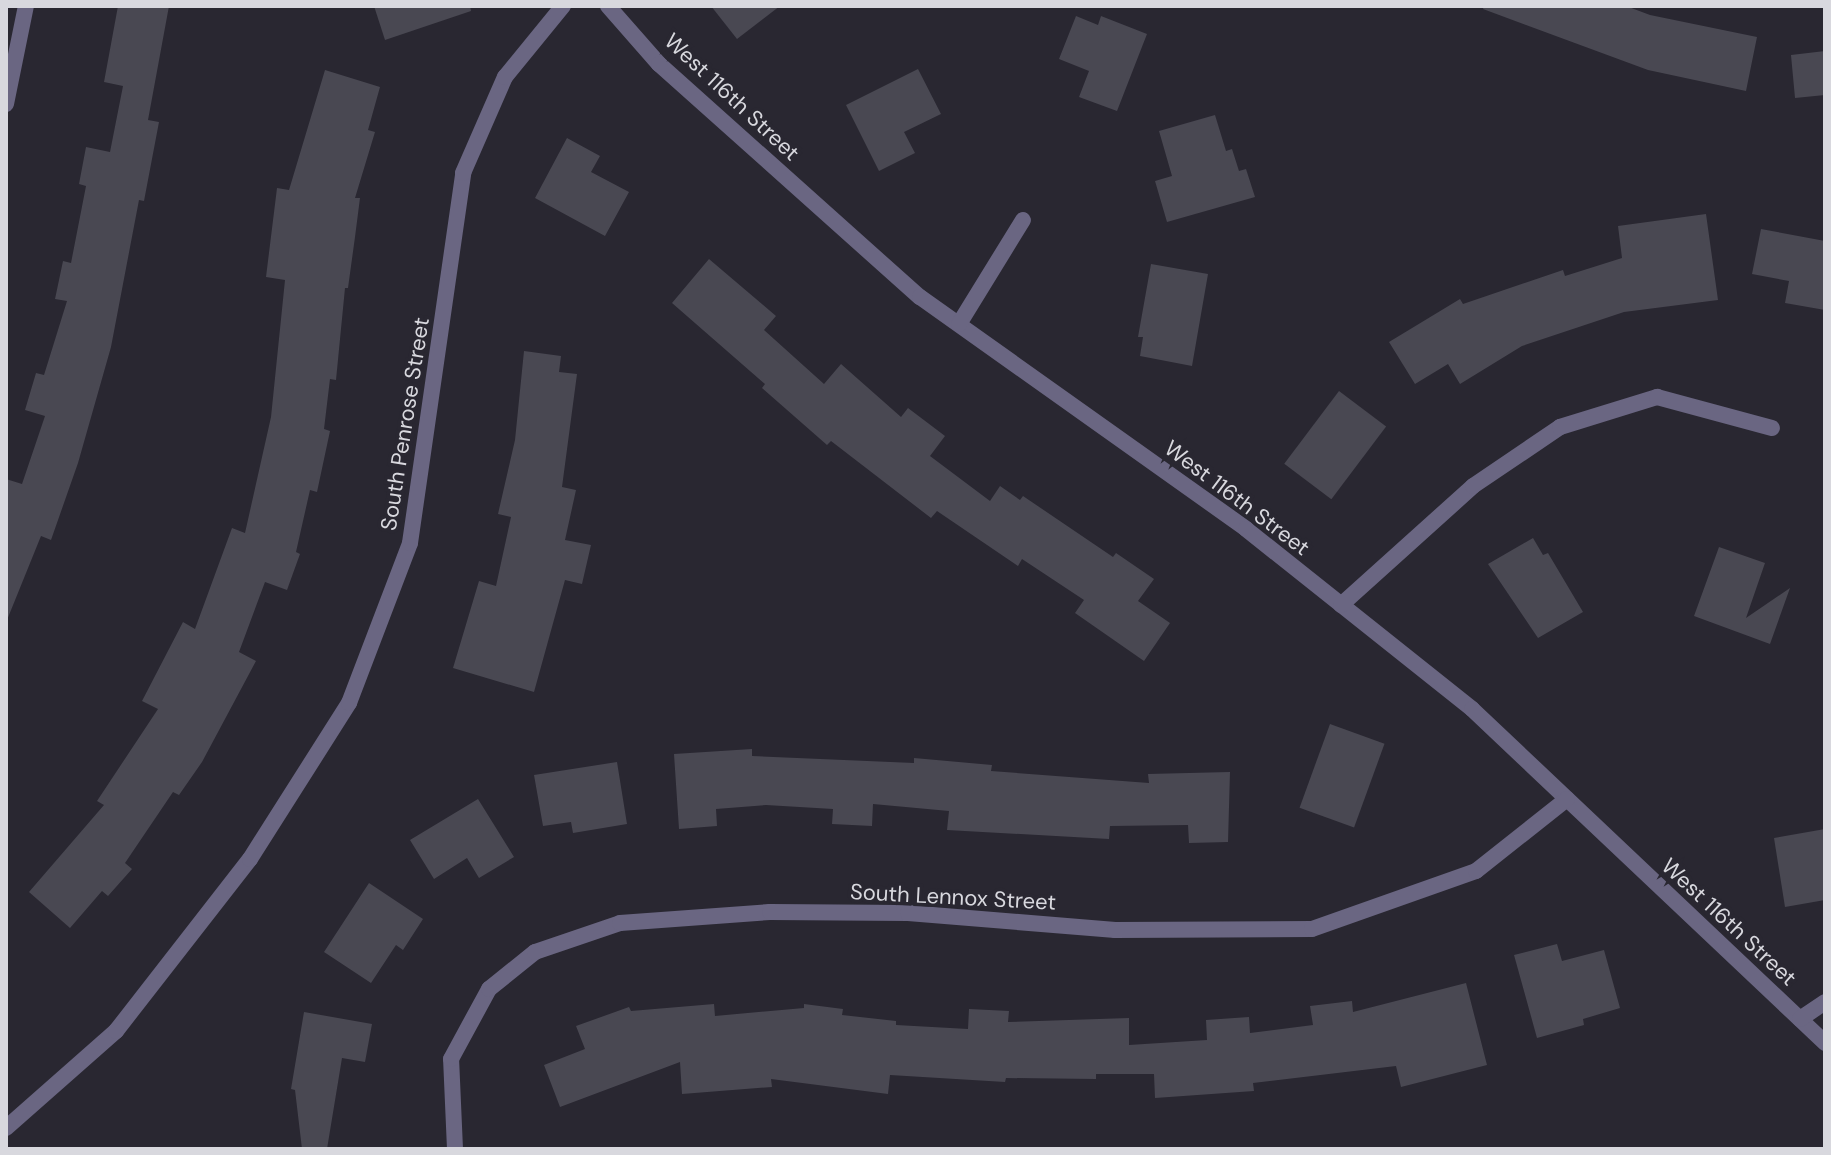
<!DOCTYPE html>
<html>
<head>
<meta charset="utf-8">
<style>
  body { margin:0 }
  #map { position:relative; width:1831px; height:1155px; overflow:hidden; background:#292731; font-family:"DM Sans",sans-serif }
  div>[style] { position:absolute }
  .building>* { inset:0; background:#494852; transform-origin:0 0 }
  .street>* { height:16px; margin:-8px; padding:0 8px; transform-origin:8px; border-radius:8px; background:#6a6682 }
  span { translate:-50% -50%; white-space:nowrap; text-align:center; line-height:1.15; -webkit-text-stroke:7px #292731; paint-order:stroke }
  .street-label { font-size:22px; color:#d8d8de }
  .frame { position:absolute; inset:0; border:8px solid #d8d8de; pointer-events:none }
</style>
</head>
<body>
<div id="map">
  <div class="building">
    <i style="clip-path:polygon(118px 6px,169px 6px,148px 120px,159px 122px,144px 201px,139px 200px,111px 347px,78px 463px,51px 540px,41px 536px,7px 620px,6px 479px,22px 484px,45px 416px,25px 410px,36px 373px,44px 375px,67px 301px,55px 299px,63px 261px,71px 263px,86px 186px,79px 184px,86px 147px,110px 152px,123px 86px,104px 82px)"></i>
    <i style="clip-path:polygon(374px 6px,470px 6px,471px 11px,385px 40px)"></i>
    <i style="clip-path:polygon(711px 6px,780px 6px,737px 39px)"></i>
    <i style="clip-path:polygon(1484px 6px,1626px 6px,1650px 15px,1757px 37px,1746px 91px,1648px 70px,1483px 9px)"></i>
    <i style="clip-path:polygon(1076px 16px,1098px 25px,1101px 16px,1147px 34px,1117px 111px,1079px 97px,1089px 71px,1059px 59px)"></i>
    <i style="clip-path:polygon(1825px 51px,1825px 95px,1795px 98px,1791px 55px)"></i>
    <i style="clip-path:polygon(918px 69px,941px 114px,904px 132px,915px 153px,879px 171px,846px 105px)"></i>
    <i style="clip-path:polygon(325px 70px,380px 87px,368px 130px,375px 132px,355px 198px,360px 198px,355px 237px,348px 288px,345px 288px,336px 380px,330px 379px,324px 429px,330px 431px,317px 492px,310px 490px,296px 552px,300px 554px,287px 590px,265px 582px,239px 652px,256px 661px,202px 762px,179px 795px,173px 792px,125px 863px,132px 869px,108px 896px,102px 891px,70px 928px,29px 892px,104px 805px,97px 801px,158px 709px,142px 701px,183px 622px,195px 629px,232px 528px,245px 533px,271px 417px,285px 280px,266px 277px,277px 188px,289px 190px)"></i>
    <i style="clip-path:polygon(1215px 115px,1226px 151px,1232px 149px,1239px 171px,1246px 169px,1255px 197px,1167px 222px,1155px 181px,1172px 176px,1159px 131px)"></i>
    <i style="clip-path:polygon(567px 138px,600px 156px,591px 172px,629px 192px,605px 236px,535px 198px)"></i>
    <i style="clip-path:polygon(1706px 214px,1718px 300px,1624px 312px,1522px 346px,1460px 384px,1448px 364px,1415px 384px,1389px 342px,1460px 299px,1463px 304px,1563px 270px,1565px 276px,1622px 258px,1618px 226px)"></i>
    <i style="clip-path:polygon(1761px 229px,1825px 241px,1825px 310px,1785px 303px,1789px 281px,1752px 274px)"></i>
    <i style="clip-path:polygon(709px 259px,776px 316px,764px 330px,824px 384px,841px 364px,901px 417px,908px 408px,945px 436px,930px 456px,990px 501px,1000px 486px,1020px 500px,1023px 496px,1113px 557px,1116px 553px,1154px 579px,1138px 601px,1170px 623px,1144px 661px,1075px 613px,1084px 600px,1022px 559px,1018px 566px,937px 511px,931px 518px,831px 441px,827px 445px,762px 388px,765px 384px,672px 303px)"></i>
    <i style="clip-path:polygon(1151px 264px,1208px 274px,1192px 366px,1140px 356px,1143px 337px,1138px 337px)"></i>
    <i style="clip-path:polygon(524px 351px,561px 356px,559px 372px,577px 374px,562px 487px,576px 490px,565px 540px,591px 545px,582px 584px,565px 580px,534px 692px,453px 668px,479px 581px,496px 586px,511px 517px,498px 514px,515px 440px)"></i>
    <i style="left:1339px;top:391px;width:59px;height:91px;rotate:37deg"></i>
    <i style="clip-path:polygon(1533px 538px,1543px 555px,1548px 553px,1583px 612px,1538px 638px,1488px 564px)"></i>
    <i style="clip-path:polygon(1719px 547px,1765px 563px,1746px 618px,1790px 588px,1770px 644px,1694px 616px)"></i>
    <i style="left:1330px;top:724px;width:58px;height:89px;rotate:20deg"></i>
    <i style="clip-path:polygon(752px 749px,752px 756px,914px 763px,914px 758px,992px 765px,991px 771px,1149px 783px,1148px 774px,1230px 772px,1228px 842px,1189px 843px,1188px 825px,1110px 826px,1109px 839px,947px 830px,949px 811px,873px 804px,872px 826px,832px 824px,833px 809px,766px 805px,716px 809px,717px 826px,679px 829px,674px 754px)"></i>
    <i style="clip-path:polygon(617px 762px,627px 824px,573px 833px,571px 822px,543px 826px,534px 775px)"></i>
    <i style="clip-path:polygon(478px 799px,514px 857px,479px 878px,467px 858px,434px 879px,410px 840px)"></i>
    <i style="clip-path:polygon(1825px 829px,1825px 900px,1785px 907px,1774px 838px)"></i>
    <i style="clip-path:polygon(369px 883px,423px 919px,403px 950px,396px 945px,371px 983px,324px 952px)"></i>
    <i style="clip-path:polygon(1557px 944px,1562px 961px,1604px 950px,1620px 1008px,1583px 1019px,1584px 1025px,1537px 1038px,1514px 955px)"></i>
    <i style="clip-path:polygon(1466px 983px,1487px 1065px,1401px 1087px,1396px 1066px,1253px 1083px,1254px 1091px,1155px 1098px,1154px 1074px,1096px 1074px,1096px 1079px,1006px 1078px,1005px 1082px,890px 1075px,888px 1094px,771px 1079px,772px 1087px,682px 1094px,680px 1062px,560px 1107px,544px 1065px,585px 1049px,576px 1026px,629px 1007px,631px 1011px,714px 1004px,715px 1016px,804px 1008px,804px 1004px,843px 1009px,842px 1015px,896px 1021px,896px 1025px,968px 1029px,969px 1009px,1009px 1011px,1008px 1022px,1129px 1018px,1129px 1045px,1207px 1040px,1206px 1020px,1249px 1017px,1250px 1033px,1313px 1025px,1310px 1006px,1352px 1001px,1353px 1012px)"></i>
    <i style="clip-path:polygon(304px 1012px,372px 1024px,365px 1062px,342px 1058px,327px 1149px,302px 1149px,295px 1090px,291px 1089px)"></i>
  </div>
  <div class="street">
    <i style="left:608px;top:6px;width:77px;rotate:48.7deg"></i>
    <i style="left:659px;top:64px;width:350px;rotate:41.8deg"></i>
    <i style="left:920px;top:297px;width:400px;rotate:35.4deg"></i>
    <i style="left:1246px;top:529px;width:289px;rotate:38.5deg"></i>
    <i style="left:1472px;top:709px;width:486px;rotate:43.4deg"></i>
    <i style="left:6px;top:104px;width:100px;rotate:-78.5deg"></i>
    <i style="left:959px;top:324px;width:122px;rotate:-58.4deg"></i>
    <i style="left:1341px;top:605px;width:178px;rotate:-42deg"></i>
    <i style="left:1473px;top:486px;width:105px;rotate:-34.1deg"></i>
    <i style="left:1560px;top:427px;width:102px;rotate:-17.2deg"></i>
    <i style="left:1657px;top:397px;width:119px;rotate:15.1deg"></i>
    <i style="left:1800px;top:1019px;width:30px;rotate:-34deg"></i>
    <i style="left:6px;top:1128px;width:147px;rotate:-41.4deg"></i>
    <i style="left:116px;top:1031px;width:218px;rotate:-52.1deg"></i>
    <i style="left:250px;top:859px;width:185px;rotate:-57.6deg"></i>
    <i style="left:349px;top:703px;width:171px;rotate:-69.1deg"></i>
    <i style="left:410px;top:543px;width:374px;rotate:-81.8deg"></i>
    <i style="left:463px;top:173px;width:105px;rotate:-66.4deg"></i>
    <i style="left:505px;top:77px;width:92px;rotate:-50.8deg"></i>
    <i style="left:455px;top:1149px;width:90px;rotate:-92.5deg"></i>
    <i style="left:451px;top:1059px;width:80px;rotate:-61.5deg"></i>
    <i style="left:489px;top:989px;width:59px;rotate:-38.8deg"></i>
    <i style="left:535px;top:952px;width:90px;rotate:-18.8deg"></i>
    <i style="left:620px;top:923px;width:150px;rotate:-4.2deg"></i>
    <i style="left:770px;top:912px;width:138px;rotate:0.4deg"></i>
    <i style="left:908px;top:913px;width:208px;rotate:4.7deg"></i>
    <i style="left:1115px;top:930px;width:197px;rotate:-0.3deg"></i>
    <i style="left:1312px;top:929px;width:174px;rotate:-19.5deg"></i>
    <i style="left:1476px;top:871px;width:116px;rotate:-38.4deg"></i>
  </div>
  <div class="street-label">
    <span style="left:732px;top:97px;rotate:43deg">West 116th Street</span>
    <span style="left:405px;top:424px;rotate:-81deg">South Penrose Street</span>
    <span style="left:1237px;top:498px;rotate:37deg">West 116th Street</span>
    <span style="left:953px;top:897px;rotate:3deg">South Lennox Street</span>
    <span style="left:1729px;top:922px;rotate:43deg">West 116th Street</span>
  </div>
  <div class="frame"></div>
</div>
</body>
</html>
